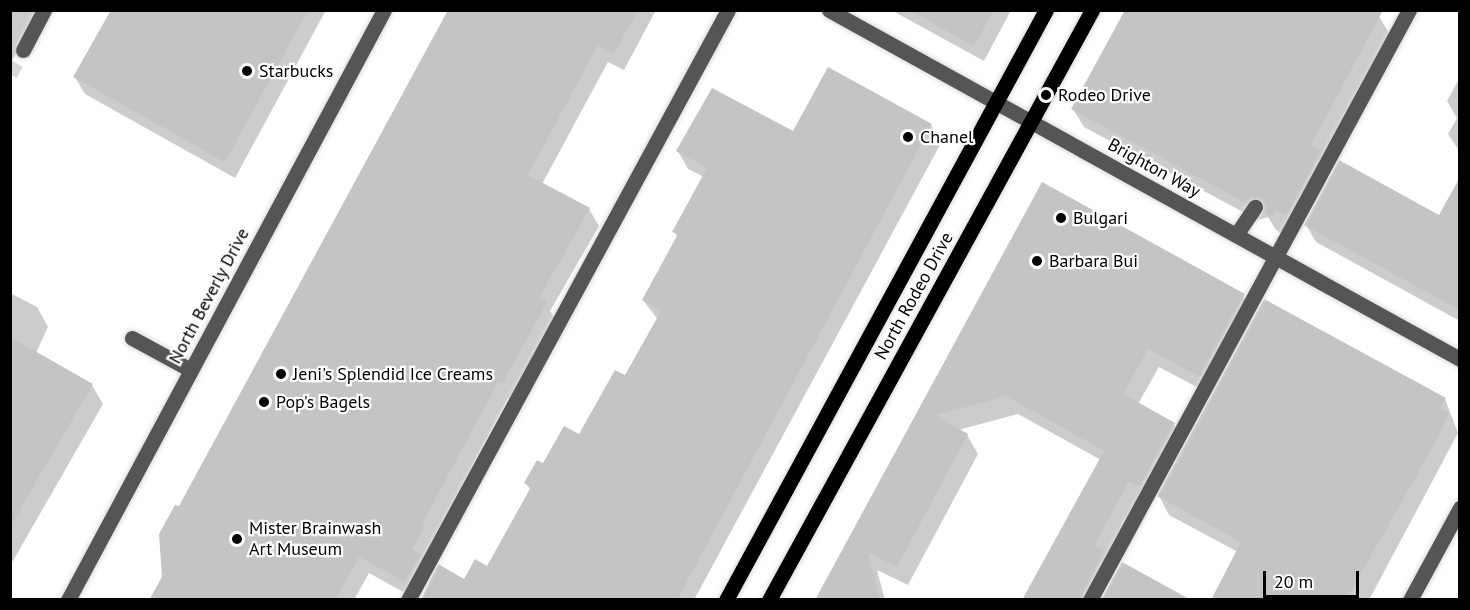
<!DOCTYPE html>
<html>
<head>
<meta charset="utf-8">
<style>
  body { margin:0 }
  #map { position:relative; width:1470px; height:610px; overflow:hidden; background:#fff; font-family:"PT Sans",sans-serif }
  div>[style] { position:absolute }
  .shadow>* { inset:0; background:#0003 }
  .building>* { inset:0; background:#c4c4c4 }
  .minor-tunnel>* { height:15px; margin-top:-7.5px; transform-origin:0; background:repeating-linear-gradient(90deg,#d9d9d9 0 15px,transparent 0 23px) }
  .roads { filter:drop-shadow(0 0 2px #dbdbdb) drop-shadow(0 0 2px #dbdbdb) }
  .minor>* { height:15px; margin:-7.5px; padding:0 7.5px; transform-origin:7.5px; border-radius:7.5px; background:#555 }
  .major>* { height:15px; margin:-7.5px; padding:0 7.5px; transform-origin:7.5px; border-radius:7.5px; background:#000 }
  .dots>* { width:16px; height:16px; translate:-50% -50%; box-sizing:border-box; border:3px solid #fff; border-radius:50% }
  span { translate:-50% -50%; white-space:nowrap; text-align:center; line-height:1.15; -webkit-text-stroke:4.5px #fff; paint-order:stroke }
  .poi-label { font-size:18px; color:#000 }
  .left { translate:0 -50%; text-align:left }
  .street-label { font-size:18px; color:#000 }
  .frame { position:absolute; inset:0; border:12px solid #000; pointer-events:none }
  .scale { position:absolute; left:1263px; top:571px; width:96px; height:27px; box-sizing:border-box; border:3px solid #000; border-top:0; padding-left:8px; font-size:18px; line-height:21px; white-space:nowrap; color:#000; -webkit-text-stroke:4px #fff; paint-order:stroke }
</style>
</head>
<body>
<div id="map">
  <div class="shadow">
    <i style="clip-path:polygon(10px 10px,40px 10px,10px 64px)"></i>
    <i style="clip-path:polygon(112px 10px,326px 10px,235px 178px,85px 94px,75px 77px)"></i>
    <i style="clip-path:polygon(450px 10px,656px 10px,624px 70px,608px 62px,542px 184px,589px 209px,599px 226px,550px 311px,556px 320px,512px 400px,508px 398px,432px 541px,416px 599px,369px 573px,354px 600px,151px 600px,163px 577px,180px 508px)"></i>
    <i style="clip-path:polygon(891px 10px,1011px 10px,984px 61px)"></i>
    <i style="clip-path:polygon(1379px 16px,1390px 35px,1324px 158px,1331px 171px,1297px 233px,1288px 228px,1284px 235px,1276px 230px,1268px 217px,1258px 220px,1084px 127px,1073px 109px)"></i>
    <i style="clip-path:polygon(1460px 77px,1460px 152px,1448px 134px,1457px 118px,1447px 101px)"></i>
    <i style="clip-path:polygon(931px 125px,941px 143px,694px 600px,431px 600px,488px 568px,531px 491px,526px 483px,580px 436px,626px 377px,658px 320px,643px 300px,678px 238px,674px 232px,704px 177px,688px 169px,678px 151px,793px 134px)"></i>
    <i style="clip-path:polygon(1460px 180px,1460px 321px,1316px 242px,1306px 225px,1439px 217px)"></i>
    <i style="clip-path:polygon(10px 293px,37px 307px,48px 327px,36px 353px,92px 385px,103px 404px,10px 566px)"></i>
    <i style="clip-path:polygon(1243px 295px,1254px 313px,1210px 394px,1159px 367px,1138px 404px,1174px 424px,1184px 443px,1151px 504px,1140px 499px,1107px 559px,1114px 572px,1099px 600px,1024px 600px,1101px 460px,1018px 414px,958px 430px,967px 435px,978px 454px,908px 585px,877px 570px,885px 600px,816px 600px,974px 315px)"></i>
    <i style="clip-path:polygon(1445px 399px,1458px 433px,1369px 600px,1212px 600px,1238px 552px,1169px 515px,1159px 496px)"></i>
  </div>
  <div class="building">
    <i style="clip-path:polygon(111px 10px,308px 10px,225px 162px,73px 77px)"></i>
    <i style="clip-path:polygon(448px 10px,638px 10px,614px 54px,598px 45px,528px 175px,590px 208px,539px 298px,547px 302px,502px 384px,498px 382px,422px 524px,425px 526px,412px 549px,421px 555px,406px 582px,359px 557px,335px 600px,149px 600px,162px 577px,159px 534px,175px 505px,179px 506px)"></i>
    <i style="clip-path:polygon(910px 10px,994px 10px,974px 46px)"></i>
    <i style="clip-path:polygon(1125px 10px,1383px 10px,1311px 145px,1322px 151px,1287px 216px,1277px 210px,1273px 217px,1263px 212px,1260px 199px,1246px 203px,1071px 109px)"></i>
    <i style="clip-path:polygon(828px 67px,932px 124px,677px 600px,421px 600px,438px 564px,464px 579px,475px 559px,487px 566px,531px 487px,524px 483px,537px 460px,543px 463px,564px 426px,579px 434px,615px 370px,625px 375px,661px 311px,642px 300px,678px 234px,672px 232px,707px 168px,676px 151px,712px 88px,793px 131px)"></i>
    <i style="clip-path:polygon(1339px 160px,1439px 215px,1460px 177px,1460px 310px,1304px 225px)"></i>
    <i style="clip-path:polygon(1042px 182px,1245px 294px,1200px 377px,1148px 349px,1123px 394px,1175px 423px,1140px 487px,1129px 481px,1094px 546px,1105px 552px,1080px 600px,1022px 600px,1104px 451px,1006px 396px,936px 415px,968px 434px,897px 567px,868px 553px,880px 600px,815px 600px)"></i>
    <i style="clip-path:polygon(1264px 299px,1446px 398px,1440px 408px,1449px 413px,1436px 441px,1346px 600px,1211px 600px,1241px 542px,1157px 496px)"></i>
    <i style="clip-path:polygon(10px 337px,93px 384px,10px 527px)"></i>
    <i style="clip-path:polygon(1122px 562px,1191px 600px,1101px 600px)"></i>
  </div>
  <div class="minor-tunnel">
    <i style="left:10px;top:74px;width:13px;rotate:-61deg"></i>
  </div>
  <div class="roads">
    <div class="minor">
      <i style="left:829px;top:10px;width:721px;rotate:28.95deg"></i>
      <i style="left:23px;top:50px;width:45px;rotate:-62.3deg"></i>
      <i style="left:1236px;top:235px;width:34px;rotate:-56deg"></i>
      <i style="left:132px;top:338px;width:67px;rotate:28.5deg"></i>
      <i style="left:68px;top:600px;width:669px;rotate:-61.83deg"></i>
      <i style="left:408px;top:600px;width:671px;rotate:-61.53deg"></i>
      <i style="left:1090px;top:600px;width:671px;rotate:-61.6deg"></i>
      <i style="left:1410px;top:600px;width:105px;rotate:-61.5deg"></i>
    </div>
    <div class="major">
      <i style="left:726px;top:600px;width:671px;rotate:-61.53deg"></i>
      <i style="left:769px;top:600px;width:673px;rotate:-61.3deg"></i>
    </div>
  </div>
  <div class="dots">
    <i style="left:247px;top:71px;background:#000"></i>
    <i style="left:1046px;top:95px;background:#000"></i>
    <i style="left:908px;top:137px;background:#000"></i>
    <i style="left:1061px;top:218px;background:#000"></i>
    <i style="left:1037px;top:261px;background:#000"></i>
    <i style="left:281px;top:374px;background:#000"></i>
    <i style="left:264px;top:402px;background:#000"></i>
    <i style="left:237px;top:539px;background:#000"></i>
  </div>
  <div class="poi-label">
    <span class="left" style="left:259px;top:71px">Starbucks</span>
    <span class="left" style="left:1058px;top:95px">Rodeo Drive</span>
    <span class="left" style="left:920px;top:137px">Chanel</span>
    <span class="left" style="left:1073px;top:218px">Bulgari</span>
    <span class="left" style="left:1049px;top:261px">Barbara Bui</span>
    <span class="left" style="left:293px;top:374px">Jeni's Splendid Ice Creams</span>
    <span class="left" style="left:276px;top:402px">Pop's Bagels</span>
    <span class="left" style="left:249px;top:539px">Mister Brainwash<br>Art Museum</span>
  </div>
  <div class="street-label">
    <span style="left:1154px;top:168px;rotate:29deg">Brighton Way</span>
    <span style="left:209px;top:296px;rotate:-62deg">North Beverly Drive</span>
    <span style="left:914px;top:296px;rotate:-61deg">North Rodeo Drive</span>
  </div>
  <div class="frame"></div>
  <div class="scale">20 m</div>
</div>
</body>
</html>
